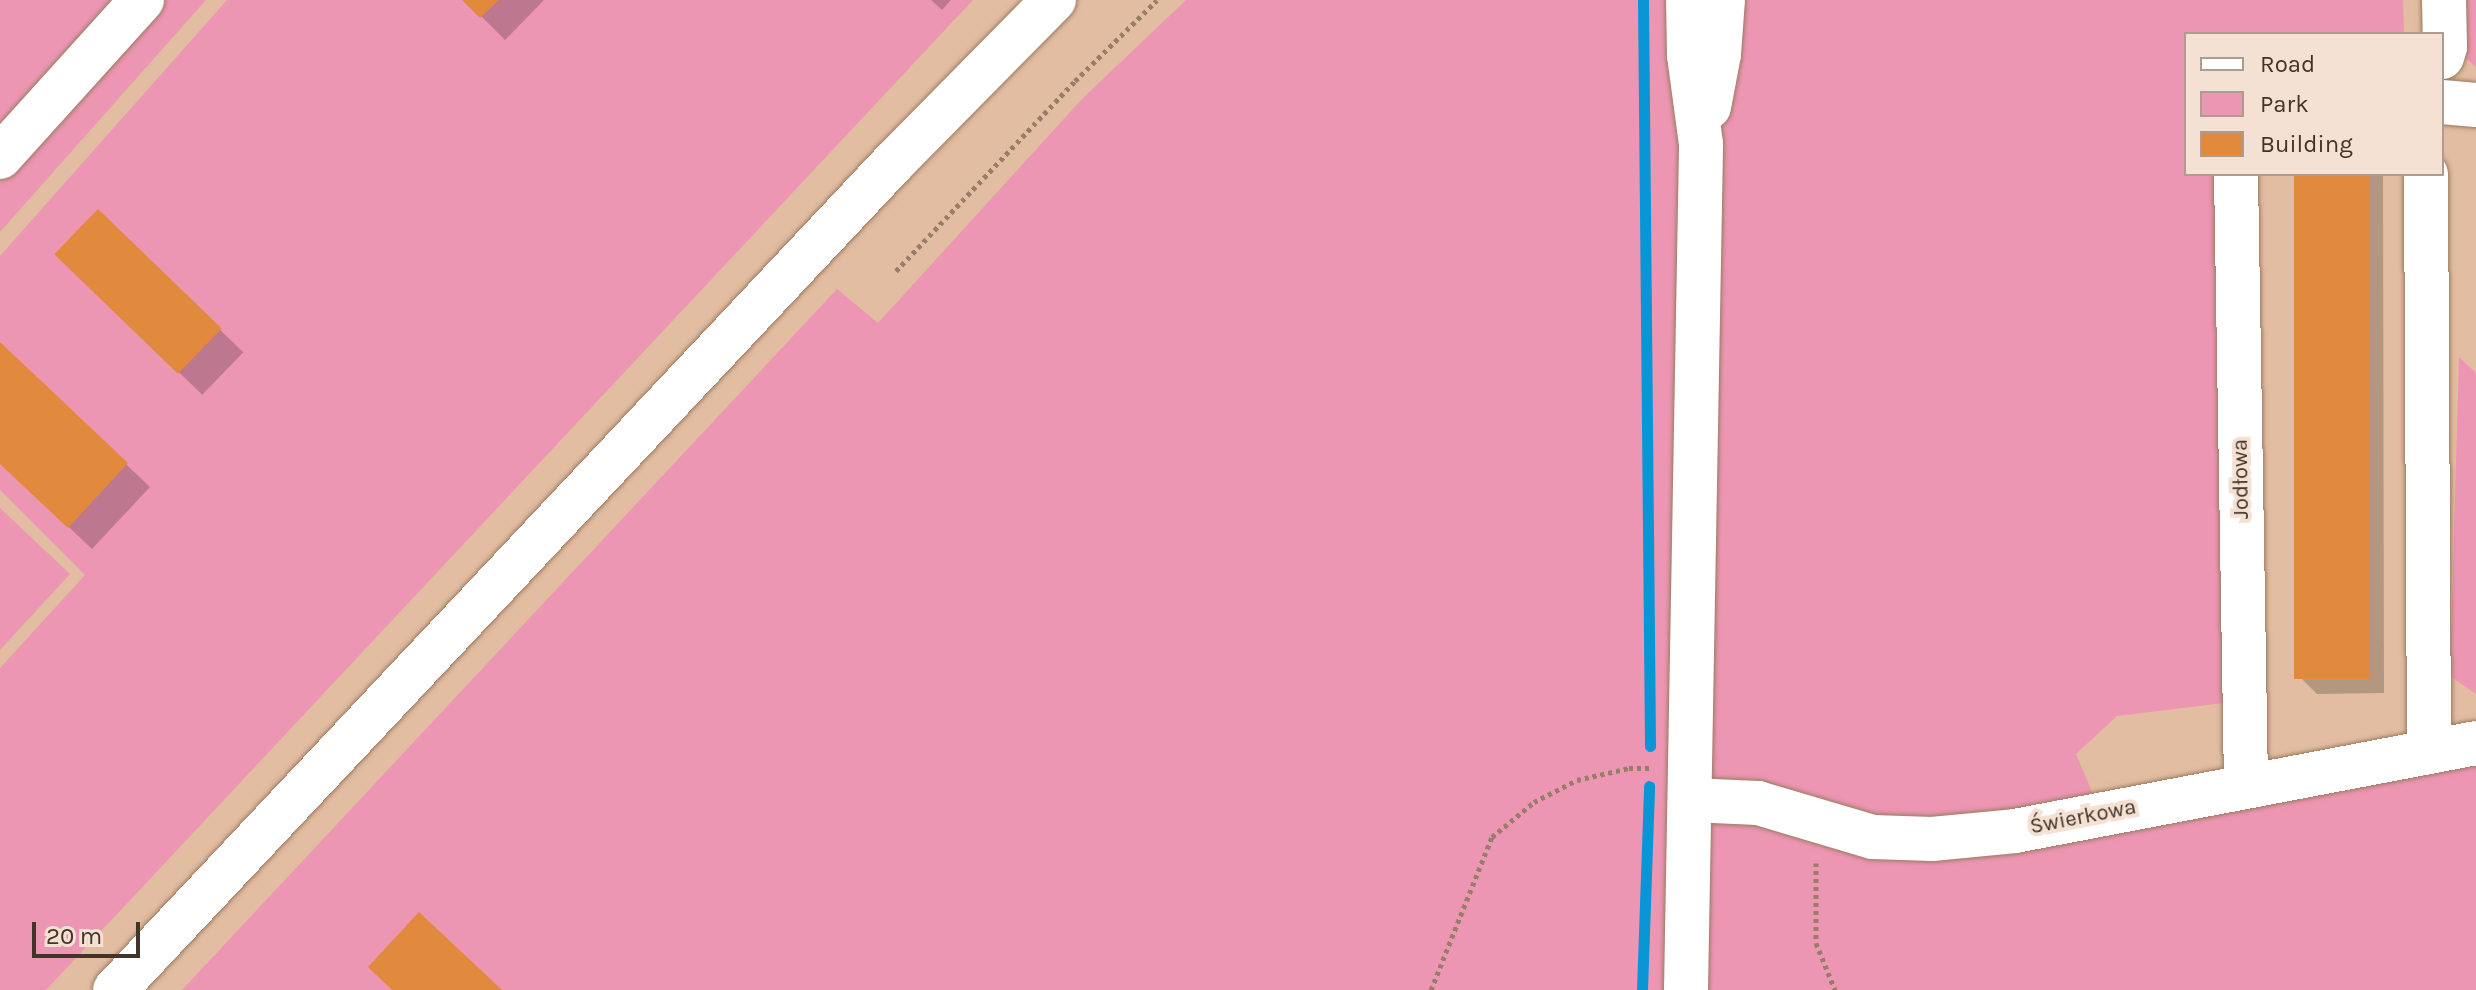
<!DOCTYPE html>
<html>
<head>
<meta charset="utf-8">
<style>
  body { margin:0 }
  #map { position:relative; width:2476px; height:990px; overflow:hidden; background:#e2bda1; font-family:Karla,sans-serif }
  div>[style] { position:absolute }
  .green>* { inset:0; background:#ed96b3 }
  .shadow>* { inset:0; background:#0003; transform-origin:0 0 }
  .stream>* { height:11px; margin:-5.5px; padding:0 5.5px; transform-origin:5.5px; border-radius:5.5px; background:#0996d6 }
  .building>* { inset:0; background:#e1893c; transform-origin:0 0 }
  .path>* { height:5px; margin-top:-2.5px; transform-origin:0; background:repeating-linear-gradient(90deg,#987d69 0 4px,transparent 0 8px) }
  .roads { filter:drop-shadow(0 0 2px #9c7a60) drop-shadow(0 0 2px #9c7a60) }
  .minor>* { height:44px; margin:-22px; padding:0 22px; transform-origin:22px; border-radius:22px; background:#fff }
  .major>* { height:44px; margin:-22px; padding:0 22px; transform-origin:22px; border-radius:22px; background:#fff }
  span { translate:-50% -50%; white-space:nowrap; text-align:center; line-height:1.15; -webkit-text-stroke:8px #f4e1d3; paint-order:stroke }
  .street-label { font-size:22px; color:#433429 }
  .legend { position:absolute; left:2184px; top:32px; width:260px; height:144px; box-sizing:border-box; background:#f4e1d3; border:2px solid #ad9c8f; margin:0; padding:10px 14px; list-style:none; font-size:24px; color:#433429 }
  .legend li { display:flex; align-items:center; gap:16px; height:40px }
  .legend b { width:40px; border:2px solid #ad9c8f }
  .scale { position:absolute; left:32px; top:922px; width:108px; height:36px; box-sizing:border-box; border:4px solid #433429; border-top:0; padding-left:10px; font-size:24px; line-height:28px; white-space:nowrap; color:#433429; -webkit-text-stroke:6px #f4e1d3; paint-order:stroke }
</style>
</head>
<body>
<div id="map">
  <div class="green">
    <i style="clip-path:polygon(0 0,206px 0,0 232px)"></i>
    <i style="clip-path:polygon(227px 0,973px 0,46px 990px,0 990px,0 668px,85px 575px,0 490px,0 256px)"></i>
    <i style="clip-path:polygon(1186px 0,2403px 0,2404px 34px,2186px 34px,2186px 174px,2219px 174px,2224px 703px,2117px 716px,2076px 754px,2107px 827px,2476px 762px,2476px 990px,182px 990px,837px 289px,878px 323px,1082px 99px)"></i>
    <i style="clip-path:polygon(2456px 0,2476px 0,2476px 67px,2456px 50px)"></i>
    <i style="clip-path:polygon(2459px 357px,2476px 373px,2476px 694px,2450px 676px)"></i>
    <i style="clip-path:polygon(0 508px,70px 574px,0 650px)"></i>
  </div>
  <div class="shadow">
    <i style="clip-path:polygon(465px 0,544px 0,505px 40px)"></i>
    <i style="clip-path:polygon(931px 0,951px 0,942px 10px)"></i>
    <i style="clip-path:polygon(2298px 174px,2383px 174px,2384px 693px,2317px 694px,2301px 678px,2297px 443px)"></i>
    <i style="left:98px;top:212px;width:202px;height:59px;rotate:44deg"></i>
    <i style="clip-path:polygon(0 345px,150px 487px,92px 549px,0 462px)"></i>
  </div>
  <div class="stream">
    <i style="left:1643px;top:0;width:746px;rotate:89.46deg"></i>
    <i style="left:1642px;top:990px;width:204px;rotate:-88deg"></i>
  </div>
  <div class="building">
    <i style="clip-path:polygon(462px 0,499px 0,480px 18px)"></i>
    <i style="left:2294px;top:174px;width:76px;height:505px"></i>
    <i style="left:98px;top:209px;width:172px;height:63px;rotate:44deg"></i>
    <i style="clip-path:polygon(0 342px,128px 463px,68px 528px,0 464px)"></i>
    <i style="clip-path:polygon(419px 912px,502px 990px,392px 990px,368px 967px)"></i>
  </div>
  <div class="path">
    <i style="left:896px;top:271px;width:261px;rotate:-46.7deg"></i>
    <i style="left:1075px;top:81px;width:115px;rotate:-44.6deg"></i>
    <i style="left:1816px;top:863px;width:80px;rotate:90deg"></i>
    <i style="left:1816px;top:943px;width:51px;rotate:68deg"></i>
    <i style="left:1431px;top:990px;width:165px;rotate:-68.3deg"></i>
    <i style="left:1492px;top:837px;width:55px;rotate:-39.8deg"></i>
    <i style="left:1534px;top:802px;width:48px;rotate:-27.1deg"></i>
    <i style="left:1577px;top:780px;width:53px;rotate:-13deg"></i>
    <i style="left:1629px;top:768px;width:22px"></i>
  </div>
  <div class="roads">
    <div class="minor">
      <i style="left:2442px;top:57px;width:10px;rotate:-73deg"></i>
      <i style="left:2445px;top:47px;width:47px;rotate:-91.2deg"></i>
      <i style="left:2442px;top:102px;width:34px;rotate:5deg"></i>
      <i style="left:0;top:157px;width:212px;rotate:-47.9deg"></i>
      <i style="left:2236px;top:174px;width:610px;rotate:89.06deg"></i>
      <i style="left:2426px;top:174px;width:578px;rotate:89.7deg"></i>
      <i style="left:1691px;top:800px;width:67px;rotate:2.6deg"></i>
      <i style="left:1758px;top:803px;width:120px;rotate:16.5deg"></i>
      <i style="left:1873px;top:837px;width:59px;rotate:1.9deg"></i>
      <i style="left:1932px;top:839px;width:83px;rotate:-5.5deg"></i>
      <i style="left:2015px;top:831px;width:469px;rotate:-10.8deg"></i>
    </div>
    <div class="major">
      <i style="left:1709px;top:107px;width:54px;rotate:-79.3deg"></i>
      <i style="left:1719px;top:54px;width:54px;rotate:-85.8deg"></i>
      <i style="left:115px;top:990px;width:1137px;rotate:-46.75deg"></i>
      <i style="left:894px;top:162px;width:228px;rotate:-45.4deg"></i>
      <i style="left:1686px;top:990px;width:846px;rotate:-88.98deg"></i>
      <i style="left:1701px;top:144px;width:90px;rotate:-97.7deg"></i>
      <i style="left:1689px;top:55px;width:55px;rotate:-91deg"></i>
    </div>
  </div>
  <div class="street-label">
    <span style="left:2241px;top:479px;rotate:-91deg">Jodłowa</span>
    <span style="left:2083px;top:817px;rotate:-11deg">Świerkowa</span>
  </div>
  <ul class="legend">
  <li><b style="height:10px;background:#fff"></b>Road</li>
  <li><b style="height:22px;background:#ed96b3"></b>Park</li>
  <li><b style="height:22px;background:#e1893c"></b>Building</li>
  </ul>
  <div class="scale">20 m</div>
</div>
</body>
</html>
